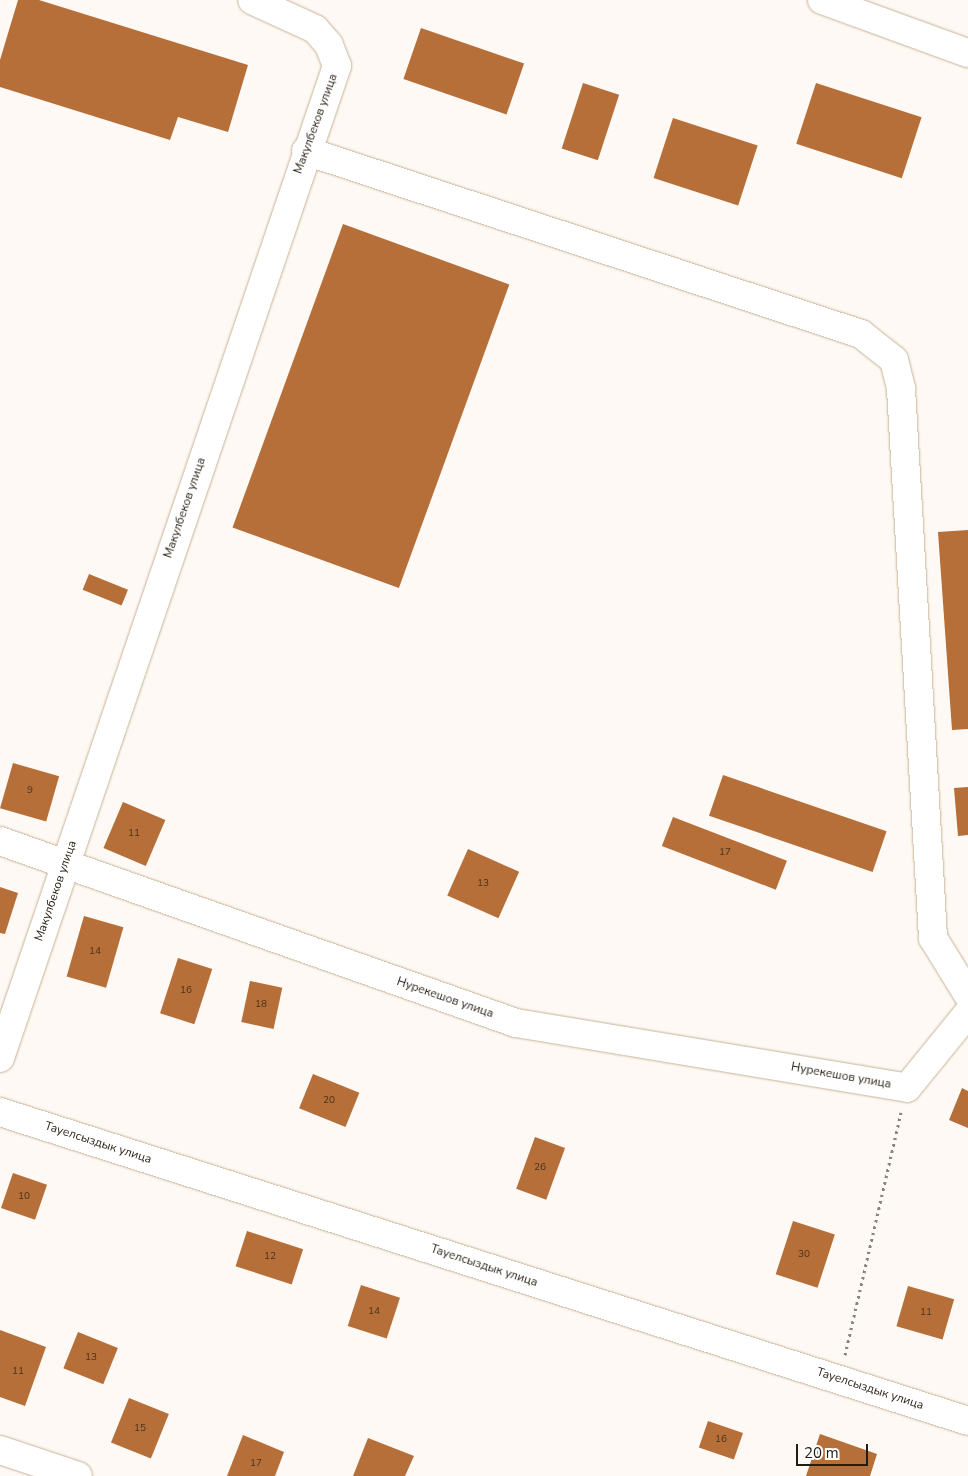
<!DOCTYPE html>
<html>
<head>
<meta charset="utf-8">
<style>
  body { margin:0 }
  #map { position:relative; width:968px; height:1476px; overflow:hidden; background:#fef9f4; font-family:"Nunito Sans",sans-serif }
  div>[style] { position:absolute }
  .building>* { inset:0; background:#b66f39; transform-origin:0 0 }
  .path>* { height:3px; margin-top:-1.5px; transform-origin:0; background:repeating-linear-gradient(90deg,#8a847c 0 2.5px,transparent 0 6.5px) }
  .roads { filter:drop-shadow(0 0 1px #c7b297) drop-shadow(0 0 1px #c7b297) }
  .minor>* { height:28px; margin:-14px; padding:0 14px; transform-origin:14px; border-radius:14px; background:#fff }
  span { translate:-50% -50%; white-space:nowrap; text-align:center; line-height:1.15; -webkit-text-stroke:4.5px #fff; paint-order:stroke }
  .number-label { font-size:10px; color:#48321c }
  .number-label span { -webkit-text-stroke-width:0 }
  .street-label { font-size:12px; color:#241d12 }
  .scale { position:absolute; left:796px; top:1444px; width:72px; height:22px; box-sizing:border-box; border:2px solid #241d12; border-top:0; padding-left:6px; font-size:15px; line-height:18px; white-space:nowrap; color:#241d12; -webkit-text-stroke:4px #fff; paint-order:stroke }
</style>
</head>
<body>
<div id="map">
  <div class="building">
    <i style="clip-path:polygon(18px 0,39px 0,248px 65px,228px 132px,178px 117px,170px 140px,0 87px,0 60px)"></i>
    <i style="left:421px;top:28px;width:109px;height:54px;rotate:19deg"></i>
    <i style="left:583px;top:83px;width:38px;height:69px;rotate:18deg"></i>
    <i style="left:816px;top:83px;width:111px;height:64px;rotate:18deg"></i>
    <i style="left:673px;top:118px;width:89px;height:63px;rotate:18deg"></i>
    <i style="left:343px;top:224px;width:177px;height:323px;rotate:20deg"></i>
    <i style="clip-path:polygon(968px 530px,968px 729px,952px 730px,938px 532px)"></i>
    <i style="left:89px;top:574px;width:42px;height:17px;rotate:22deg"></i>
    <i style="left:13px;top:763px;width:48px;height:47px;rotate:16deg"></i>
    <i style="left:723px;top:775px;width:173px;height:43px;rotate:19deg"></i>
    <i style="clip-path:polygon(968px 787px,968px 835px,958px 836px,954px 788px)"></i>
    <i style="left:123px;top:802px;width:46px;height:50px;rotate:23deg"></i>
    <i style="left:673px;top:817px;width:122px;height:31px;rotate:21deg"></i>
    <i style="left:468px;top:849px;width:56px;height:51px;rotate:24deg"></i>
    <i style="clip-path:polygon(0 887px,18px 893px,5px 934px,0 933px)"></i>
    <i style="left:84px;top:916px;width:41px;height:63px;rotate:16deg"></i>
    <i style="left:178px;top:958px;width:36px;height:58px;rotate:18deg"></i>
    <i style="left:250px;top:981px;width:33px;height:42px;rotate:12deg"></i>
    <i style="left:313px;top:1074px;width:50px;height:37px;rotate:22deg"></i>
    <i style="clip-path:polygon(962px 1088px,968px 1091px,968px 1128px,949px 1120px)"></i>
    <i style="left:535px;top:1137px;width:32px;height:55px;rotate:20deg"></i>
    <i style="left:13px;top:1173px;width:36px;height:37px;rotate:19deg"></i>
    <i style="left:793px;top:1221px;width:44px;height:56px;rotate:18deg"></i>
    <i style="left:247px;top:1231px;width:59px;height:37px;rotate:18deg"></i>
    <i style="left:361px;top:1285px;width:41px;height:43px;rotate:18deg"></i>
    <i style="left:908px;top:1286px;width:48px;height:42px;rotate:16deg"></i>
    <i style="clip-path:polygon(0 1330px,46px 1347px,25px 1406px,0 1397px)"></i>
    <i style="left:78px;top:1332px;width:43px;height:39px;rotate:22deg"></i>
    <i style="left:129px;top:1398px;width:43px;height:48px;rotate:22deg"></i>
    <i style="left:708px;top:1421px;width:37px;height:28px;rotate:19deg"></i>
    <i style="clip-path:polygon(820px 1434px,877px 1454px,870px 1476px,806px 1476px)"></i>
    <i style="clip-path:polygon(243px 1435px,284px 1452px,275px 1476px,227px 1476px)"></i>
    <i style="clip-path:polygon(368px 1438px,414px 1456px,405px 1476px,353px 1476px)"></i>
  </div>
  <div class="path">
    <i style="left:845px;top:1355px;width:249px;rotate:-77deg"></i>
  </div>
  <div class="roads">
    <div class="minor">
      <i style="left:822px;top:0;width:155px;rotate:20deg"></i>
      <i style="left:306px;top:151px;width:584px;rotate:18.25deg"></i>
      <i style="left:861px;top:334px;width:42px;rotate:38.2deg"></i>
      <i style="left:894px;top:360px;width:30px;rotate:76deg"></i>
      <i style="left:901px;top:389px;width:550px;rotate:86.66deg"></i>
      <i style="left:933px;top:938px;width:67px;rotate:58.4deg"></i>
      <i style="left:0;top:841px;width:547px;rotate:19.43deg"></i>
      <i style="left:516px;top:1023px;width:396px;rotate:9.4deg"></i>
      <i style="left:907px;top:1088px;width:97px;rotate:-50.9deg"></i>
      <i style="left:0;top:1058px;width:1048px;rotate:-71.24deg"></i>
      <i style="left:337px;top:66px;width:22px;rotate:-111deg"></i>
      <i style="left:329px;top:45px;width:21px;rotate:-131deg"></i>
      <i style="left:315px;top:29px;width:69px;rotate:-155.3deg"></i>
      <i style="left:0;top:1112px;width:1016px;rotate:17.7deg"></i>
      <i style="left:0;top:1450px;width:82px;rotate:18.4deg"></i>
    </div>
  </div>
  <div class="number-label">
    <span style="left:30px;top:791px">9</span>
    <span style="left:134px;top:834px">11</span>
    <span style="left:725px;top:853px">17</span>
    <span style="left:483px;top:884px">13</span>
    <span style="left:95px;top:952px">14</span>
    <span style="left:186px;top:991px">16</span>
    <span style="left:261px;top:1005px">18</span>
    <span style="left:329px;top:1101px">20</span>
    <span style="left:540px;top:1168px">26</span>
    <span style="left:24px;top:1197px">10</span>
    <span style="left:804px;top:1255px">30</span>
    <span style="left:270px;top:1257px">12</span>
    <span style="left:374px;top:1312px">14</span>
    <span style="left:926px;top:1313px">11</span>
    <span style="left:91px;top:1358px">13</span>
    <span style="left:18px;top:1372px">11</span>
    <span style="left:140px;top:1429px">15</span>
    <span style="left:721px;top:1440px">16</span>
    <span style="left:256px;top:1464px">17</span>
  </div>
  <div class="street-label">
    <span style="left:316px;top:124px;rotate:-70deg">Макулбеков улица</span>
    <span style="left:185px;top:508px;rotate:-71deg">Макулбеков улица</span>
    <span style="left:56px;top:891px;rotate:-71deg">Макулбеков улица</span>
    <span style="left:445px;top:998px;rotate:19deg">Нурекешов улица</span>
    <span style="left:841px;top:1076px;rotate:10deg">Нурекешов улица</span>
    <span style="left:98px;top:1143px;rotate:18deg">Тауелсыздык улица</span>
    <span style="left:484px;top:1266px;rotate:18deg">Тауелсыздык улица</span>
    <span style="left:870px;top:1389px;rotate:18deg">Тауелсыздык улица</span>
  </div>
  <div class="scale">20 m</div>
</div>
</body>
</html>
